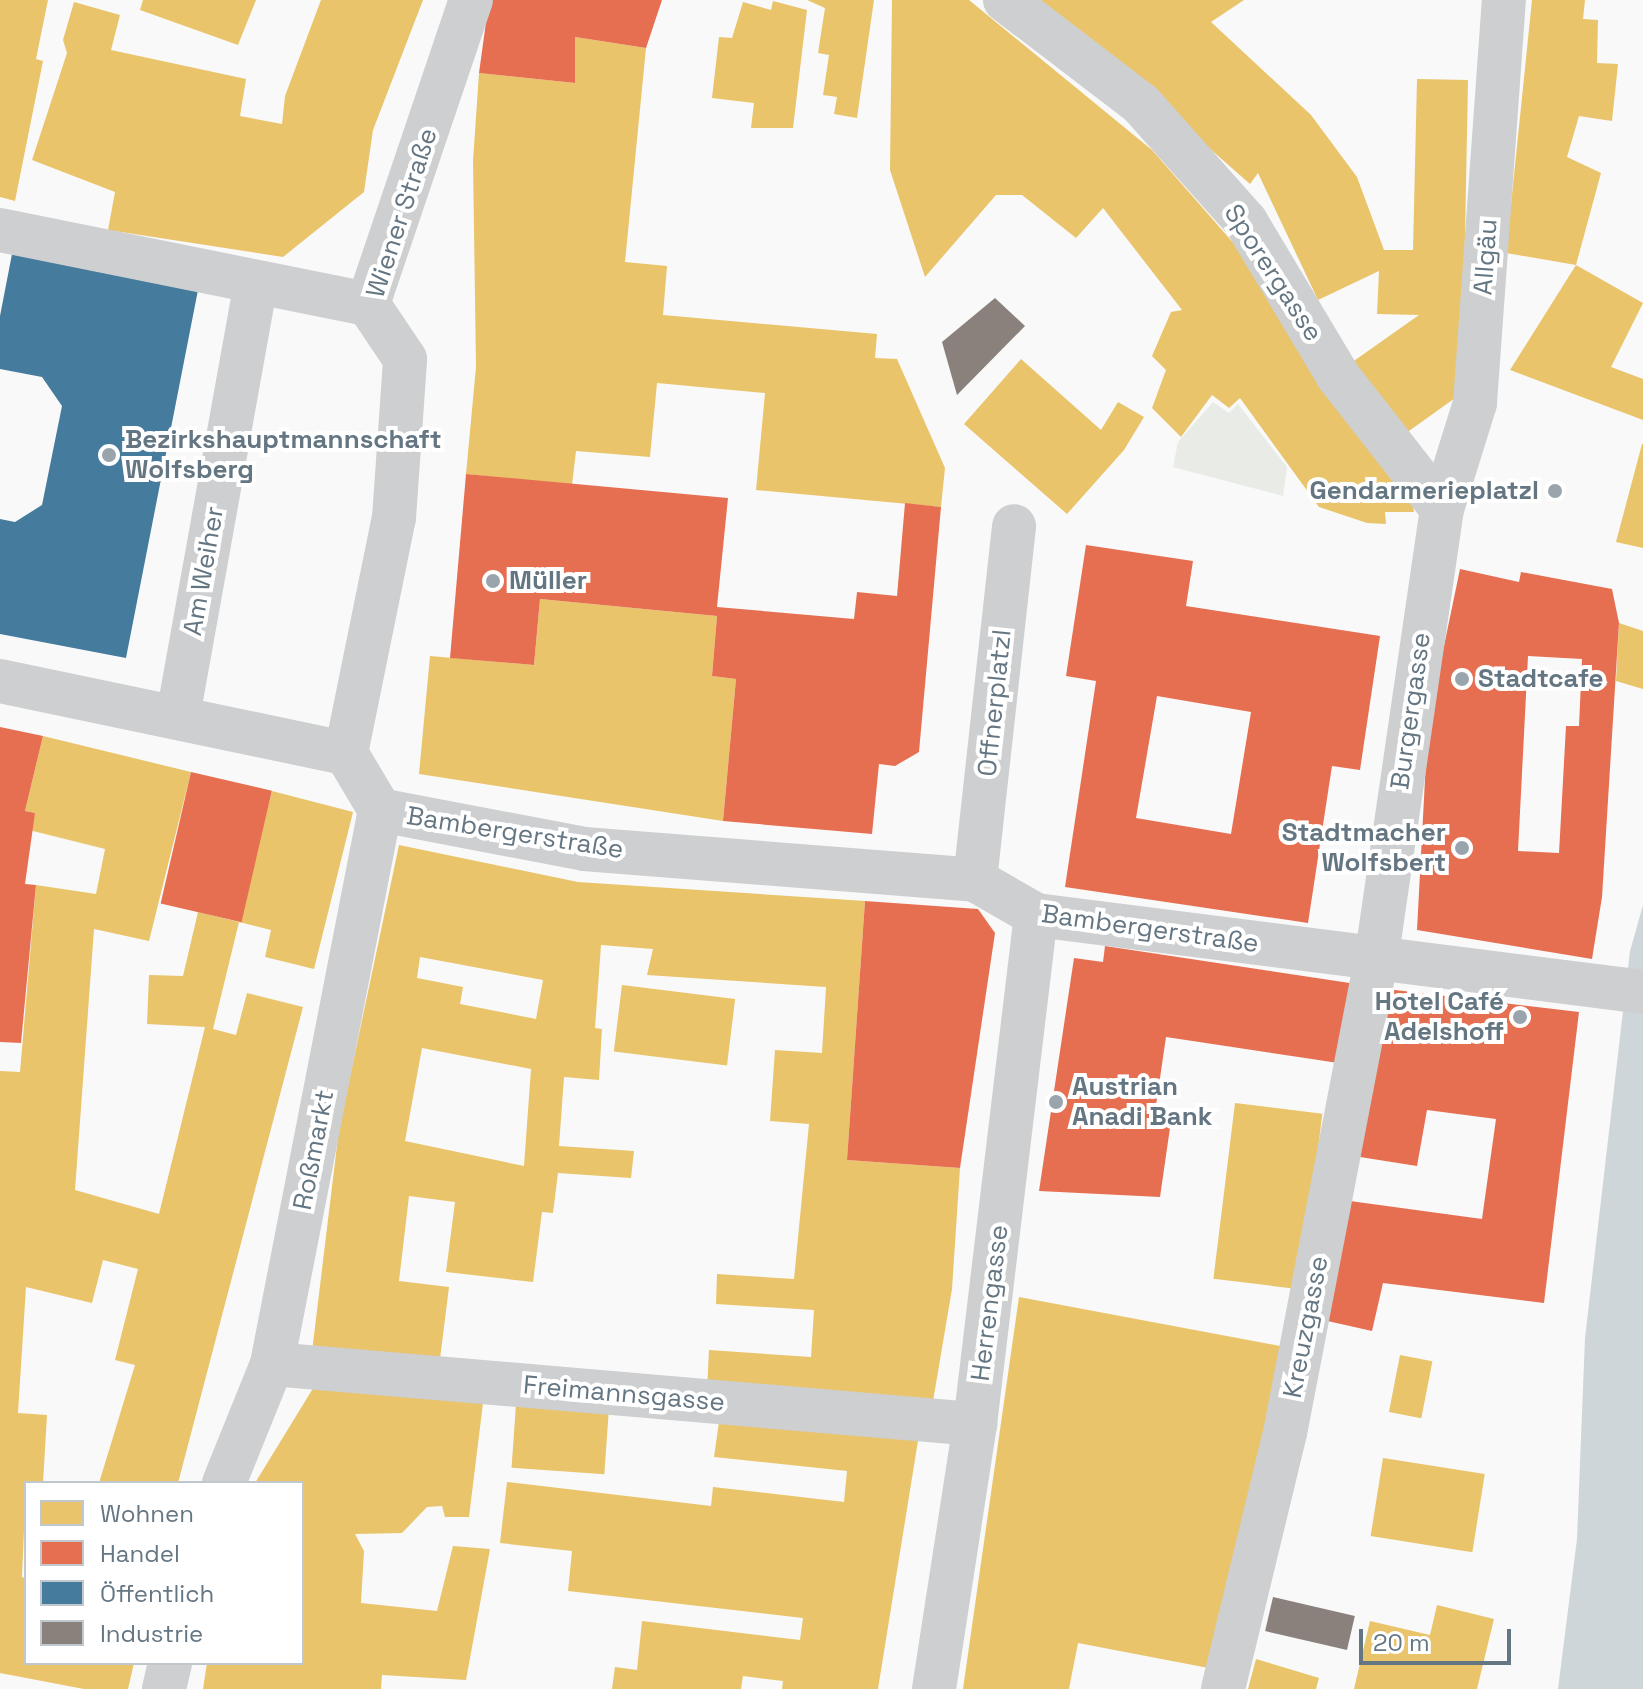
<!DOCTYPE html>
<html>
<head>
<meta charset="utf-8">
<style>
  body { margin:0 }
  #map { position:relative; width:1643px; height:1689px; overflow:hidden; background:#f9f9f9; font-family:"Space Grotesk",sans-serif }
  div>[style] { position:absolute }
  .green>* { inset:0; background:#e8ebe6 }
  .water>* { inset:0; background:#ced6d9 }
  .homes>* { inset:0; background:#e9c46a; transform-origin:0 0 }
  .shops>* { inset:0; background:#e76f51; transform-origin:0 0 }
  .public>* { inset:0; background:#457b9d }
  .industry>* { inset:0; background:#8a817c; transform-origin:0 0 }
  .street>* { height:44px; margin:-22px; padding:0 22px; transform-origin:22px; border-radius:22px; background:#cecfd0 }
  .dots>* { width:22px; height:22px; translate:-50% -50%; box-sizing:border-box; border:4px solid #fff; border-radius:50% }
  span { translate:-50% -50%; white-space:nowrap; text-align:center; line-height:1.15; -webkit-text-stroke:8px #fff; paint-order:stroke }
  .street-label { font-size:26px; color:#657683 }
  .poi-label { font-size:26px; color:#657683; font-weight:700 }
  .left { translate:0 -50%; text-align:left }
  .right { translate:-100% -50%; text-align:right }
  .legend { position:absolute; left:24px; top:1481px; width:280px; height:184px; box-sizing:border-box; background:#fff; border:2px solid #c1c8cd; margin:0; padding:10px 14px; list-style:none; font-size:24px; color:#657683 }
  .legend li { display:flex; align-items:center; gap:16px; height:40px }
  .legend b { width:40px; border:2px solid #c1c8cd }
  .scale { position:absolute; left:1359px; top:1629px; width:152px; height:36px; box-sizing:border-box; border:4px solid #657683; border-top:0; padding-left:10px; font-size:24px; line-height:28px; white-space:nowrap; color:#657683; -webkit-text-stroke:6px #fff; paint-order:stroke }
</style>
</head>
<body>
<div id="map">
  <div class="green">
    <i style="clip-path:polygon(1213px 402px,1229px 413px,1238px 404px,1287px 467px,1283px 496px,1173px 467px,1178px 442px)"></i>
  </div>
  <div class="water">
    <i style="clip-path:polygon(1643px 905px,1643px 1689px,1558px 1689px,1577px 1539px,1585px 1338px,1630px 951px)"></i>
  </div>
  <div class="homes">
    <i style="clip-path:polygon(0 0,48px 0,36px 59px,43px 61px,15px 201px,0 197px)"></i>
    <i style="clip-path:polygon(143px 0,256px 0,238px 45px,140px 10px)"></i>
    <i style="clip-path:polygon(321px 0,423px 0,373px 130px,364px 192px,283px 257px,108px 230px,115px 192px,32px 160px,67px 53px,63px 40px,74px 2px,120px 15px,111px 50px,246px 79px,240px 116px,282px 124px,285px 96px)"></i>
    <i style="clip-path:polygon(807px 0,874px 0,857px 118px,834px 114px,837px 97px,823px 95px,829px 55px,818px 53px,825px 8px)"></i>
    <i style="clip-path:polygon(892px 0,969px 0,1152px 150px,1243px 254px,1408px 477px,1414px 512px,1385px 512px,1386px 524px,1367px 523px,1319px 507px,1240px 398px,1229px 408px,1212px 395px,1181px 437px,1152px 408px,1166px 370px,1152px 356px,1171px 312px,1182px 310px,1103px 208px,1076px 238px,1022px 195px,996px 195px,925px 277px,890px 170px)"></i>
    <i style="clip-path:polygon(1041px 0,1244px 0,1211px 22px,1311px 115px,1357px 177px,1384px 250px,1413px 250px,1417px 79px,1468px 80px,1462px 393px,1402px 436px,1351px 363px,1419px 315px,1377px 314px,1379px 271px,1318px 300px,1258px 173px,1250px 184px)"></i>
    <i style="clip-path:polygon(1532px 0,1585px 0,1583px 19px,1598px 20px,1597px 63px,1618px 64px,1612px 121px,1579px 116px,1567px 157px,1601px 173px,1576px 265px,1506px 253px)"></i>
    <i style="clip-path:polygon(773px 1px,807px 10px,793px 128px,751px 128px,754px 103px,712px 98px,719px 37px,732px 38px,743px 2px,771px 10px)"></i>
    <i style="clip-path:polygon(575px 37px,646px 48px,625px 262px,667px 266px,663px 315px,877px 334px,875px 358px,897px 359px,945px 468px,941px 507px,756px 490px,765px 393px,657px 383px,650px 457px,576px 451px,572px 485px,466px 474px,476px 367px,473px 161px,479px 73px,575px 83px)"></i>
    <i style="clip-path:polygon(1576px 265px,1643px 303px,1611px 367px,1643px 379px,1643px 420px,1510px 370px)"></i>
    <i style="clip-path:polygon(1021px 359px,1101px 430px,1118px 402px,1144px 417px,1124px 450px,1067px 514px,964px 424px)"></i>
    <i style="clip-path:polygon(1642px 444px,1643px 444px,1643px 548px,1616px 542px)"></i>
    <i style="clip-path:polygon(540px 599px,717px 616px,712px 676px,736px 679px,723px 821px,419px 774px,430px 656px,534px 665px)"></i>
    <i style="clip-path:polygon(1619px 623px,1643px 631px,1643px 689px,1616px 681px)"></i>
    <i style="clip-path:polygon(43px 736px,191px 772px,149px 941px,94px 929px,75px 1190px,159px 1214px,205px 1027px,147px 1024px,149px 975px,183px 976px,198px 912px,239px 922px,272px 791px,353px 812px,314px 969px,265px 957px,271px 930px,239px 922px,213px 1029px,236px 1035px,247px 993px,303px 1007px,178px 1483px,99px 1483px,135px 1365px,115px 1360px,138px 1269px,103px 1260px,92px 1303px,26px 1287px,18px 1413px,47px 1415px,43px 1483px,26px 1483px,22px 1577px,26px 1578px,26px 1663px,134px 1663px,128px 1689px,84px 1689px,0 1673px,0 1071px,20px 1072px,36px 885px,96px 894px,105px 849px,29px 830px,35px 813px,25px 811px)"></i>
    <i style="clip-path:polygon(evenodd,399px 845px,578px 882px,865px 901px,847px 1160px,960px 1168px,952px 1289px,931px 1413px,707px 1390px,709px 1350px,811px 1357px,814px 1310px,716px 1304px,717px 1274px,794px 1279px,809px 1124px,770px 1121px,775px 1050px,822px 1053px,826px 987px,647px 975px,653px 949px,601px 945px,595px 1028px,602px 1029px,599px 1080px,564px 1077px,559px 1146px,634px 1151px,631px 1178px,558px 1173px,553px 1213px,542px 1212px,533px 1282px,446px 1272px,455px 1202px,409px 1196px,399px 1281px,449px 1287px,438px 1375px,311px 1360px,339px 1129px,399px 845px,420px 957px,543px 980px,536px 1019px,460px 1004px,463px 987px,417px 978px,420px 957px,399px 845px,422px 1048px,531px 1069px,524px 1166px,405px 1141px,422px 1048px)"></i>
    <i style="left:622px;top:985px;width:114px;height:67px;rotate:7deg"></i>
    <i style="left:1235px;top:1103px;width:88px;height:177px;rotate:7deg"></i>
    <i style="clip-path:polygon(1019px 1297px,1280px 1346px,1219px 1670px,1078px 1643px,1069px 1689px,963px 1689px)"></i>
    <i style="left:1400px;top:1355px;width:33px;height:58px;rotate:11deg"></i>
    <i style="clip-path:polygon(315px 1370px,483px 1403px,469px 1517px,445px 1517px,442px 1506px,427px 1507px,402px 1533px,355px 1534px,364px 1551px,361px 1603px,437px 1611px,453px 1546px,490px 1549px,466px 1680px,382px 1675px,381px 1689px,203px 1689px,207px 1663px,302px 1663px,302px 1483px,255px 1483px,312px 1390px)"></i>
    <i style="left:516px;top:1404px;width:93px;height:64px;rotate:4deg"></i>
    <i style="clip-path:polygon(721px 1408px,921px 1422px,878px 1689px,782px 1689px,783px 1681px,743px 1676px,741px 1689px,612px 1689px,615px 1667px,637px 1670px,642px 1621px,800px 1640px,803px 1618px,568px 1591px,572px 1551px,500px 1543px,507px 1482px,711px 1506px,713px 1487px,844px 1502px,847px 1471px,714px 1457px)"></i>
    <i style="left:1383px;top:1458px;width:103px;height:79px;rotate:9deg"></i>
    <i style="clip-path:polygon(1437px 1605px,1494px 1619px,1477px 1689px,1354px 1689px,1370px 1621px,1430px 1635px)"></i>
    <i style="clip-path:polygon(1256px 1659px,1319px 1678px,1316px 1689px,1248px 1689px)"></i>
  </div>
  <div class="shops">
    <i style="clip-path:polygon(489px 0,662px 0,646px 48px,575px 37px,575px 83px,479px 73px)"></i>
    <i style="clip-path:polygon(466px 474px,728px 498px,717px 607px,854px 619px,857px 592px,897px 596px,905px 503px,941px 507px,919px 752px,895px 766px,879px 764px,872px 834px,723px 821px,736px 679px,712px 676px,717px 616px,540px 599px,534px 665px,450px 658px)"></i>
    <i style="clip-path:polygon(evenodd,1086px 545px,1193px 561px,1186px 606px,1380px 636px,1360px 770px,1332px 766px,1308px 923px,1065px 887px,1096px 681px,1066px 676px,1086px 545px,1157px 696px,1251px 712px,1231px 834px,1136px 818px,1157px 696px)"></i>
    <i style="clip-path:polygon(evenodd,1460px 569px,1519px 582px,1521px 572px,1612px 589px,1619px 623px,1602px 897px,1592px 959px,1417px 930px,1428px 723px,1460px 569px,1528px 656px,1582px 659px,1579px 726px,1566px 726px,1559px 853px,1518px 851px,1528px 656px)"></i>
    <i style="clip-path:polygon(0 727px,43px 736px,25px 811px,35px 813px,25px 884px,36px 885px,21px 1043px,0 1042px)"></i>
    <i style="left:191px;top:772px;width:83px;height:135px;rotate:13deg"></i>
    <i style="clip-path:polygon(865px 901px,978px 909px,995px 933px,960px 1168px,847px 1160px)"></i>
    <i style="clip-path:polygon(1105px 946px,1363px 985px,1345px 1064px,1166px 1037px,1155px 1112px,1172px 1114px,1160px 1197px,1039px 1191px,1074px 958px,1103px 962px)"></i>
    <i style="clip-path:polygon(1387px 989px,1579px 1012px,1544px 1303px,1383px 1283px,1372px 1331px,1323px 1320px,1350px 1201px,1482px 1219px,1496px 1119px,1427px 1110px,1417px 1166px,1360px 1157px)"></i>
  </div>
  <div class="public">
    <i style="clip-path:polygon(12px 254px,198px 290px,126px 658px,0 634px,0 519px,15px 522px,42px 505px,62px 406px,42px 377px,0 369px,0 316px)"></i>
  </div>
  <div class="industry">
    <i style="clip-path:polygon(995px 298px,1025px 326px,957px 395px,942px 342px)"></i>
    <i style="left:1273px;top:1597px;width:84px;height:35px;rotate:13deg"></i>
  </div>
  <div class="street">
    <i style="left:1005px;top:0;width:171px;rotate:37.4deg"></i>
    <i style="left:1141px;top:104px;width:158px;rotate:48.3deg"></i>
    <i style="left:1246px;top:222px;width:179px;rotate:59.1deg"></i>
    <i style="left:1338px;top:376px;width:169px;rotate:52deg"></i>
    <i style="left:0;top:230px;width:375px;rotate:11.4deg"></i>
    <i style="left:368px;top:304px;width:321px;rotate:-71.3deg"></i>
    <i style="left:0;top:681px;width:353px;rotate:11.8deg"></i>
    <i style="left:346px;top:753px;width:66px;rotate:59.2deg"></i>
    <i style="left:178px;top:716px;width:440px;rotate:-79.8deg"></i>
    <i style="left:346px;top:753px;width:240px;rotate:-78.5deg"></i>
    <i style="left:394px;top:518px;width:159px;rotate:-86deg"></i>
    <i style="left:405px;top:359px;width:66px;rotate:-123.9deg"></i>
    <i style="left:380px;top:810px;width:208px;rotate:10.8deg"></i>
    <i style="left:584px;top:849px;width:392px;rotate:4.5deg"></i>
    <i style="left:975px;top:880px;width:70px;rotate:29.8deg"></i>
    <i style="left:1036px;top:915px;width:612px;rotate:7.23deg"></i>
    <i style="left:975px;top:880px;width:356px;rotate:-83.7deg"></i>
    <i style="left:272px;top:1364px;width:706px;rotate:4.88deg"></i>
    <i style="left:224px;top:1483px;width:128px;rotate:-68deg"></i>
    <i style="left:272px;top:1364px;width:564px;rotate:-78.97deg"></i>
    <i style="left:164px;top:1689px;width:27px;rotate:-77deg"></i>
    <i style="left:934px;top:1689px;width:268px;rotate:-81.2deg"></i>
    <i style="left:975px;top:1424px;width:513px;rotate:-83.17deg"></i>
    <i style="left:1223px;top:1689px;width:263px;rotate:-76.4deg"></i>
    <i style="left:1285px;top:1433px;width:481px;rotate:-79.1deg"></i>
    <i style="left:1376px;top:961px;width:457px;rotate:-81.7deg"></i>
    <i style="left:1442px;top:509px;width:111px;rotate:-72.7deg"></i>
    <i style="left:1475px;top:403px;width:404px;rotate:-85.9deg"></i>
  </div>
  <div class="dots">
    <i style="left:109px;top:455px;background:#99a4ac"></i>
    <i style="left:1555px;top:491px;background:#99a4ac"></i>
    <i style="left:493px;top:581px;background:#99a4ac"></i>
    <i style="left:1462px;top:679px;background:#99a4ac"></i>
    <i style="left:1462px;top:848px;background:#99a4ac"></i>
    <i style="left:1520px;top:1017px;background:#99a4ac"></i>
    <i style="left:1056px;top:1102px;background:#99a4ac"></i>
  </div>
  <div class="street-label">
    <span style="left:402px;top:213px;rotate:-72deg">Wiener Straße</span>
    <span style="left:1486px;top:257px;rotate:-86deg">Allgäu</span>
    <span style="left:1273px;top:273px;rotate:57deg">Sporergasse</span>
    <span style="left:204px;top:571px;rotate:-80deg">Am Weiher</span>
    <span style="left:995px;top:703px;rotate:-84deg">Offnerplatzl</span>
    <span style="left:1411px;top:711px;rotate:-82deg">Burgergasse</span>
    <span style="left:515px;top:833px;rotate:9deg">Bambergerstraße</span>
    <span style="left:1150px;top:929px;rotate:8deg">Bambergerstraße</span>
    <span style="left:314px;top:1150px;rotate:-79deg">Roßmarkt</span>
    <span style="left:990px;top:1303px;rotate:-83deg">Herrengasse</span>
    <span style="left:1306px;top:1327px;rotate:-79deg">Kreuzgasse</span>
    <span style="left:624px;top:1394px;rotate:5deg">Freimannsgasse</span>
  </div>
  <div class="poi-label">
    <span class="left" style="left:125px;top:455px">Bezirkshauptmannschaft<br>Wolfsberg</span>
    <span class="right" style="left:1539px;top:491px">Gendarmerieplatzl</span>
    <span class="left" style="left:509px;top:581px">Müller</span>
    <span class="left" style="left:1478px;top:679px">Stadtcafe</span>
    <span class="right" style="left:1446px;top:848px">Stadtmacher<br>Wolfsbert</span>
    <span class="right" style="left:1504px;top:1017px">Hotel Café<br>Adelshoff</span>
    <span class="left" style="left:1072px;top:1102px">Austrian<br>Anadi Bank</span>
  </div>
  <ul class="legend">
  <li><b style="height:22px;background:#e9c46a"></b>Wohnen</li>
  <li><b style="height:22px;background:#e76f51"></b>Handel</li>
  <li><b style="height:22px;background:#457b9d"></b>Öffentlich</li>
  <li><b style="height:22px;background:#8a817c"></b>Industrie</li>
  </ul>
  <div class="scale">20 m</div>
</div>
</body>
</html>
